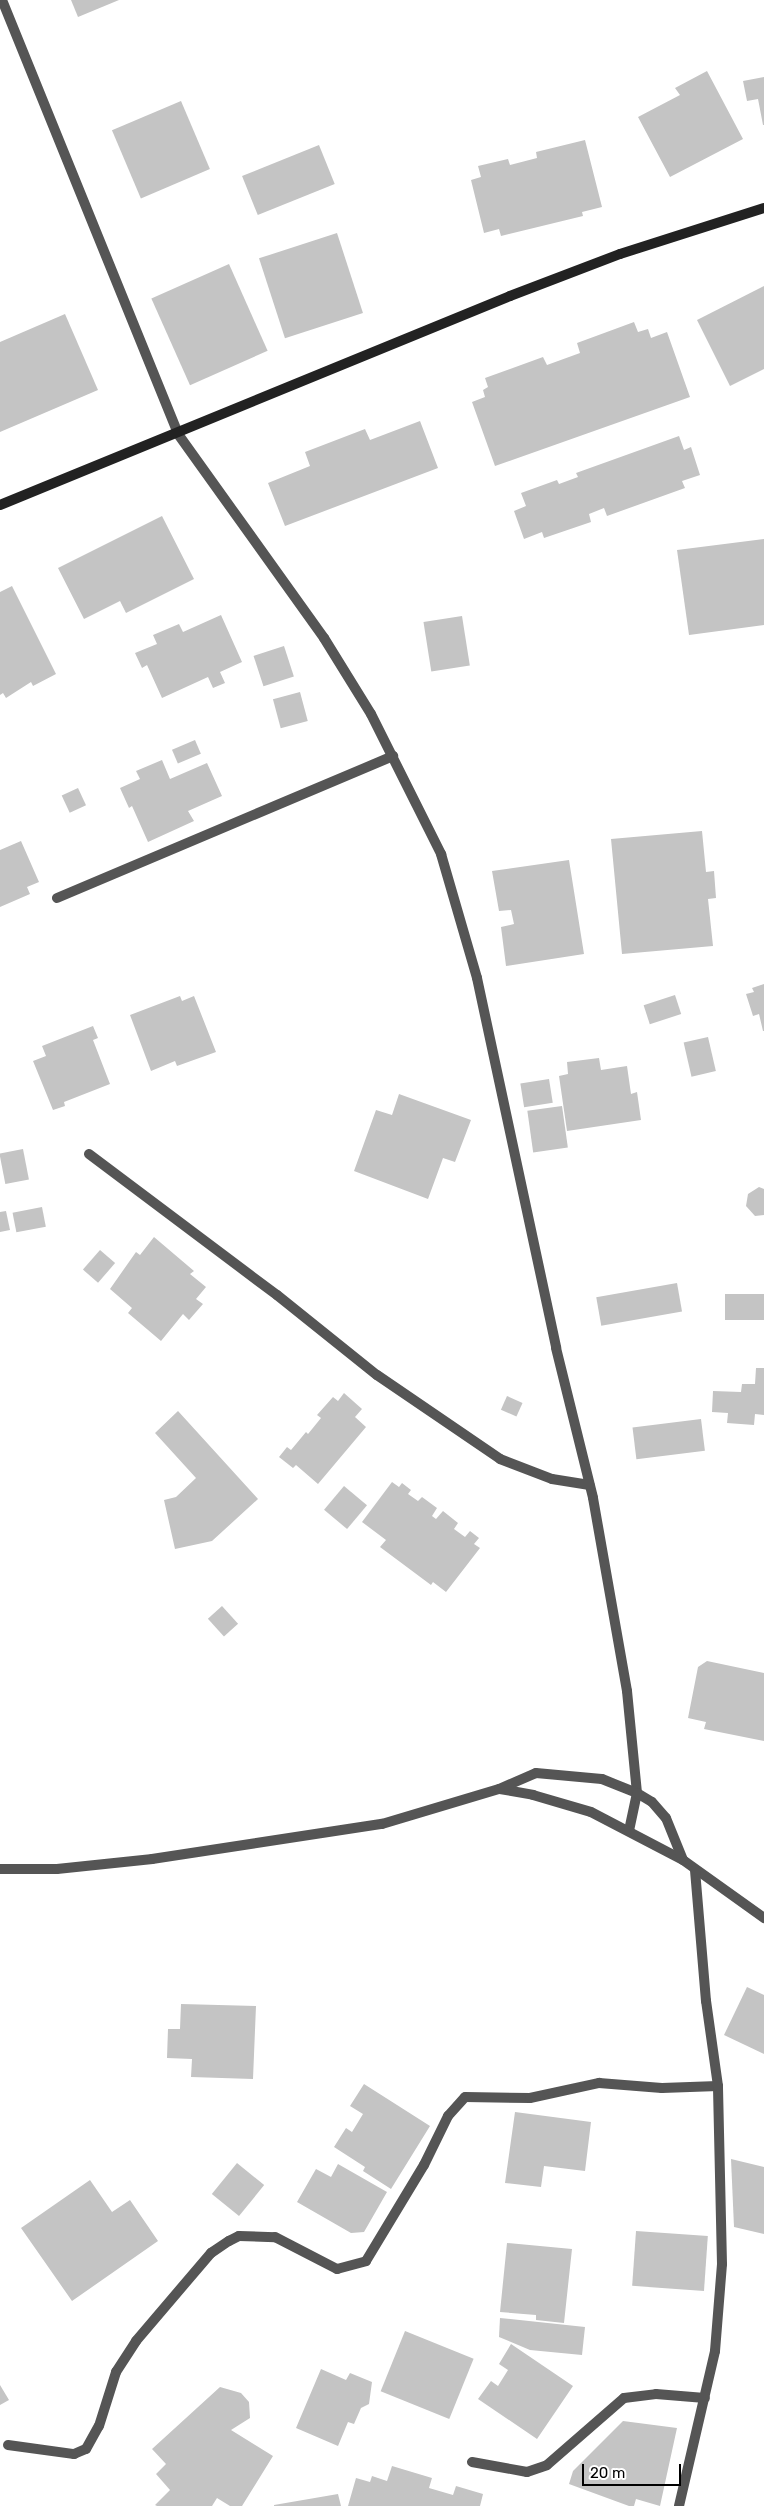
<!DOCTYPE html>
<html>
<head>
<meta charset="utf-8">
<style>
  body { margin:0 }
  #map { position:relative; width:764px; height:2506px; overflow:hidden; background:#fff; font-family:Rubik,sans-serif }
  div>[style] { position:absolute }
  .building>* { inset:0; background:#c4c4c4; transform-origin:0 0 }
  .street>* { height:10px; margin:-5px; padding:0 5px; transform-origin:5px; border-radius:5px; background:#555 }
  .secondary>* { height:10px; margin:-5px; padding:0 5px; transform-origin:5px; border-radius:5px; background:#222 }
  span { translate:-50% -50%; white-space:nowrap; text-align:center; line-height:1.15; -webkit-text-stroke:5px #fff; paint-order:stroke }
  .scale { position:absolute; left:582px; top:2464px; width:99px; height:22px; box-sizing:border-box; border:2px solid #000; border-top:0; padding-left:6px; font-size:15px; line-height:18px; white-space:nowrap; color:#000; -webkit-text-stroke:4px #fff; paint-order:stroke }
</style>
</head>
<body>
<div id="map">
  <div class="building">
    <i style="clip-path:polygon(71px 0,119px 0,78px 17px)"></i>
    <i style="clip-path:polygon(707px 71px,743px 139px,670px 177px,638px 117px,680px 95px,675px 88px)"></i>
    <i style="clip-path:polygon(764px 77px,764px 125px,763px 125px,758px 99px,747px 101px,743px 81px)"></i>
    <i style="left:181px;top:101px;width:74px;height:75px;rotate:67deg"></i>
    <i style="clip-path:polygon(585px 140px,602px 207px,582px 212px,583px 216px,501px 236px,499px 229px,484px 233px,471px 180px,481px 177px,478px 166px,508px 159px,510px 165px,537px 158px,536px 152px)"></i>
    <i style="left:319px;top:145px;width:42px;height:83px;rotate:68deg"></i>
    <i style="left:337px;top:233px;width:84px;height:82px;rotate:72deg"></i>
    <i style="left:229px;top:264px;width:95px;height:85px;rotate:66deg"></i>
    <i style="clip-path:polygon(764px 286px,764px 369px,730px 386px,697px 320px)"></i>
    <i style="clip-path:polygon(65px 314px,98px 390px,0 432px,0 342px)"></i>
    <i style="clip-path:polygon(634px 322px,638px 332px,648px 329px,651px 338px,667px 332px,690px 397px,495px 466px,472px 402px,485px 397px,483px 390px,488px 387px,485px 378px,543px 357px,547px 365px,580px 353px,577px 343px)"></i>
    <i style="clip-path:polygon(420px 421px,438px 468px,285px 526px,268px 483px,310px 466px,305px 452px,365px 429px,370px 440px)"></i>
    <i style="clip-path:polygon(679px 436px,684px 450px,691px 447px,700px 475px,682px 481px,685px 488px,607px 516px,604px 508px,589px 514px,591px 522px,544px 538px,542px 532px,524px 539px,514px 511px,526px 506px,521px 493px,557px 480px,559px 484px,578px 477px,576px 473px)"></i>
    <i style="clip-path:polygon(162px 516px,194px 579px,126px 613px,120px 601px,84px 619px,58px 568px)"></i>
    <i style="clip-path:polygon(764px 539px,764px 625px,689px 635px,677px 550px)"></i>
    <i style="clip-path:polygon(12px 586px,56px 674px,33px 686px,31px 682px,6px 698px,3px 693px,0 695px,0 592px)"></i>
    <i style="clip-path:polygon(221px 615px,242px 662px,220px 672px,225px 683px,213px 688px,208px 677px,162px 698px,147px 665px,142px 668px,135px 653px,157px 644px,153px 635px,179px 624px,183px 632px)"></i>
    <i style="left:462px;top:616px;width:50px;height:39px;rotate:81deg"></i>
    <i style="left:284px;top:646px;width:32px;height:32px;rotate:72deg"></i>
    <i style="left:300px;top:692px;width:30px;height:28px;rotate:75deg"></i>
    <i style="left:195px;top:740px;width:15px;height:25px;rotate:67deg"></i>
    <i style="clip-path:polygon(162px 760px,170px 779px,207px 763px,222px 796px,188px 811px,194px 821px,148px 842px,132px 806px,129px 808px,120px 788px,140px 779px,136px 771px)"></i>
    <i style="left:78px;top:788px;width:19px;height:18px;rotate:65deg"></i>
    <i style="clip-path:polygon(702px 831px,706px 872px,714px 871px,716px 898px,708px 899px,713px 946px,622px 954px,611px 839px)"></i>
    <i style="clip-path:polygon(21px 841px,39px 882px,27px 887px,30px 894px,0 907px,0 850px)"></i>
    <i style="clip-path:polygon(569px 860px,584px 954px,506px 966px,501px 927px,514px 924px,511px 910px,499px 911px,492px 871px)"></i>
    <i style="clip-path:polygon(764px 984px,764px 1031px,763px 1031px,759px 1014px,753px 1016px,746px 994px,754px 992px,752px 988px)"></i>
    <i style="left:675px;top:995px;width:20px;height:33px;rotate:72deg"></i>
    <i style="clip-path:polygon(180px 996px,182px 1001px,194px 996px,216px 1052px,177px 1066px,175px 1061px,151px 1071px,130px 1015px)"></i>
    <i style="clip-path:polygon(93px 1026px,98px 1038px,93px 1040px,110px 1084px,64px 1102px,65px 1106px,53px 1110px,33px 1061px,46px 1056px,42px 1046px)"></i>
    <i style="left:708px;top:1037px;width:35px;height:25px;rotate:77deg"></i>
    <i style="clip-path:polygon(599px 1058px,601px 1070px,627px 1066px,631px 1094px,637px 1092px,641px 1120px,567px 1131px,559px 1076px,568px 1074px,567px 1062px)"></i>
    <i style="left:549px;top:1079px;width:24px;height:29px;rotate:81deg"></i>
    <i style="clip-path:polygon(399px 1094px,471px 1120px,455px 1162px,443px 1158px,428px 1199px,354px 1171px,376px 1110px,392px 1115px)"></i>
    <i style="left:562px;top:1106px;width:42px;height:35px;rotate:82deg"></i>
    <i style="left:23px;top:1149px;width:31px;height:24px;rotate:79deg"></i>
    <i style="clip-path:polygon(759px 1187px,764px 1189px,764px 1215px,755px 1216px,746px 1206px,748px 1194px)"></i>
    <i style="left:42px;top:1207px;width:20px;height:30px;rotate:79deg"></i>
    <i style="clip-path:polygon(6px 1211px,10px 1230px,0 1232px,0 1212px)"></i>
    <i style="clip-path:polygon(154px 1237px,194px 1271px,190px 1274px,206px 1287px,196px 1299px,203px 1304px,189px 1320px,183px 1314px,161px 1341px,128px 1313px,132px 1308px,110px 1289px,136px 1252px,140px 1255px)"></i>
    <i style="left:100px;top:1250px;width:20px;height:26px;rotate:41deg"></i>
    <i style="left:677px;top:1283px;width:29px;height:82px;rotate:80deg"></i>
    <i style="left:725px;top:1294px;width:39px;height:26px"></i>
    <i style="clip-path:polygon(756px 1368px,764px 1368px,764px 1415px,755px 1414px,754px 1425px,727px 1423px,728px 1413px,712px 1412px,713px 1391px,741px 1392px,742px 1384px,755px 1384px)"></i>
    <i style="clip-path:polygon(344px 1393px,362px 1409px,355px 1417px,366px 1427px,318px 1484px,296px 1465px,293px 1468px,279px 1457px,287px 1447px,291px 1450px,306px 1432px,308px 1434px,321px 1418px,317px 1415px,333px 1397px,338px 1401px)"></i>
    <i style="left:507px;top:1396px;width:17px;height:15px;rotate:24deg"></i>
    <i style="clip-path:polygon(178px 1411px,258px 1499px,212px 1541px,175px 1549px,164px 1500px,176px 1497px,196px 1478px,155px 1433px)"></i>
    <i style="left:701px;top:1419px;width:32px;height:69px;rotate:83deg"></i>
    <i style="clip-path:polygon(392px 1482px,399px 1487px,402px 1483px,411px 1490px,408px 1494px,418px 1501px,422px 1497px,437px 1508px,432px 1516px,436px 1519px,443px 1511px,458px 1523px,454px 1529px,465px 1537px,470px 1531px,479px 1538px,474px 1544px,480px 1548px,446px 1592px,433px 1582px,431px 1585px,380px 1547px,386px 1540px,362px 1522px)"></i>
    <i style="left:344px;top:1486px;width:30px;height:31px;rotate:40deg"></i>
    <i style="left:222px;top:1606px;width:24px;height:19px;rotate:48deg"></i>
    <i style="clip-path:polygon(707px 1661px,764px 1673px,764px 1741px,704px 1729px,706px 1722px,688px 1718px,698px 1667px)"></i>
    <i style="clip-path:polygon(747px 1987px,764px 1995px,764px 2054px,724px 2035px)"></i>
    <i style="clip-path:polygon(181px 2004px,256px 2006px,253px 2079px,191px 2077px,192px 2059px,167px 2058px,168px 2029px,180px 2029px)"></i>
    <i style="clip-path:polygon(364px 2084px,430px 2126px,391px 2189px,363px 2171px,365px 2167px,334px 2147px,346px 2128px,352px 2132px,363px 2114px,350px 2106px)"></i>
    <i style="clip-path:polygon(515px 2112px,591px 2122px,585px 2171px,544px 2166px,541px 2187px,505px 2183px)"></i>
    <i style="clip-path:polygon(731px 2159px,764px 2167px,764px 2234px,734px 2227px)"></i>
    <i style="left:237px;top:2163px;width:35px;height:40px;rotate:39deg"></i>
    <i style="clip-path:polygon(338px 2164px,387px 2192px,364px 2232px,351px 2233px,297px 2202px,316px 2169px,331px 2177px)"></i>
    <i style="clip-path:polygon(90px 2180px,112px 2212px,130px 2200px,158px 2241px,72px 2301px,21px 2228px)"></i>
    <i style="left:636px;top:2231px;width:72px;height:55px;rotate:4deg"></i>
    <i style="clip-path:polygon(507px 2243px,572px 2249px,564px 2323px,536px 2320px,536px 2315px,500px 2312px)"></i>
    <i style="clip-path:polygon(500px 2318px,585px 2327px,582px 2355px,530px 2350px,499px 2337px)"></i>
    <i style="left:405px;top:2331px;width:74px;height:65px;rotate:22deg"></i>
    <i style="clip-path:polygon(511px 2344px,573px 2386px,537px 2439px,478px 2399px,491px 2381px,498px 2386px,508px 2370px,499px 2364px)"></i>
    <i style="clip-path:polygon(321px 2369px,346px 2380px,350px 2373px,372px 2382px,369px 2404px,361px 2408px,354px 2424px,348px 2422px,338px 2446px,296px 2428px)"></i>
    <i style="clip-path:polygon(0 2385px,9px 2400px,0 2405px)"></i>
    <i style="clip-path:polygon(220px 2387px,241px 2393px,249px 2402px,250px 2418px,231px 2430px,273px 2456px,242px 2506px,230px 2506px,217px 2498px,212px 2506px,157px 2506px,155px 2505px,170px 2490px,156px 2474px,166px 2464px,152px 2449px)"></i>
    <i style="clip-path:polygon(623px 2421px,677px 2428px,660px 2506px,636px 2499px,634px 2506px,629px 2506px,569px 2484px,573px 2471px)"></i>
    <i style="clip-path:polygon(392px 2466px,432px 2478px,429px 2488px,453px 2495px,456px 2486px,483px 2494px,480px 2506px,348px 2506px,356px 2478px,370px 2482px,372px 2476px,387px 2481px)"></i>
    <i style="clip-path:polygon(338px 2494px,341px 2506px,274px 2506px,274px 2505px)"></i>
  </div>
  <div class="street">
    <i style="left:2px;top:0;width:468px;rotate:67.9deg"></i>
    <i style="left:178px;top:434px;width:251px;rotate:54.4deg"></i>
    <i style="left:324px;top:638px;width:89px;rotate:58.3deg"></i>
    <i style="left:371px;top:714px;width:157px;rotate:63.4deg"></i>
    <i style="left:441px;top:854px;width:129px;rotate:73.8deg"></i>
    <i style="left:477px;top:978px;width:378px;rotate:77.9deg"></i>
    <i style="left:556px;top:1348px;width:154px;rotate:76.1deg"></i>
    <i style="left:593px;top:1498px;width:196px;rotate:80deg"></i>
    <i style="left:627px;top:1691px;width:102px;rotate:84.4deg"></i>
    <i style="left:637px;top:1793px;width:39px;rotate:102deg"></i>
    <i style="left:57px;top:898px;width:365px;rotate:-22.9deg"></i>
    <i style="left:89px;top:1154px;width:235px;rotate:36.9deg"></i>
    <i style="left:277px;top:1295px;width:128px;rotate:38.7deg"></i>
    <i style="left:377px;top:1375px;width:149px;rotate:34.3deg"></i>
    <i style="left:500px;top:1459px;width:56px;rotate:21deg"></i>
    <i style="left:552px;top:1479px;width:38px;rotate:9deg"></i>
    <i style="left:500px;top:1789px;width:34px;rotate:10deg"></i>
    <i style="left:533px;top:1795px;width:60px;rotate:16.3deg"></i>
    <i style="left:591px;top:1812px;width:104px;rotate:27.6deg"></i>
    <i style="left:683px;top:1860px;width:100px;rotate:35.6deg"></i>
    <i style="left:0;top:1869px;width:57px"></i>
    <i style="left:57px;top:1869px;width:96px;rotate:-6deg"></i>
    <i style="left:152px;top:1859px;width:233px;rotate:-8.7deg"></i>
    <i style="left:382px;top:1824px;width:122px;rotate:-16.7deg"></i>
    <i style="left:499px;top:1789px;width:40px;rotate:-23.4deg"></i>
    <i style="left:536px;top:1773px;width:66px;rotate:5.2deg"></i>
    <i style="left:602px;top:1779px;width:38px;rotate:22deg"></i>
    <i style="left:637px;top:1793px;width:17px;rotate:31deg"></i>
    <i style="left:652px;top:1802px;width:21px;rotate:49deg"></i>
    <i style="left:666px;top:1818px;width:45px;rotate:68deg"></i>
    <i style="left:8px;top:2445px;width:67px;rotate:7.8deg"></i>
    <i style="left:74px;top:2454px;width:13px;rotate:-23deg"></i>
    <i style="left:86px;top:2449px;width:26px;rotate:-61deg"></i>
    <i style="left:99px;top:2426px;width:57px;rotate:-72.5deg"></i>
    <i style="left:116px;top:2372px;width:37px;rotate:-57deg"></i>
    <i style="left:136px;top:2341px;width:116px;rotate:-49.6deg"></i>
    <i style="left:211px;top:2253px;width:22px;rotate:-34deg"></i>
    <i style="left:229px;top:2241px;width:11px;rotate:-27deg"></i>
    <i style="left:239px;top:2236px;width:36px;rotate:2deg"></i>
    <i style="left:275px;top:2237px;width:70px;rotate:27.3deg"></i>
    <i style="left:337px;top:2269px;width:30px;rotate:-15deg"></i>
    <i style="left:366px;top:2261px;width:112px;rotate:-58.9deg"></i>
    <i style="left:424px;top:2165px;width:55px;rotate:-63.9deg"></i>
    <i style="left:448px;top:2116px;width:25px;rotate:-48deg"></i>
    <i style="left:465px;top:2097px;width:65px;rotate:0.9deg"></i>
    <i style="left:530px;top:2098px;width:71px;rotate:-12.3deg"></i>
    <i style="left:599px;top:2083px;width:63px;rotate:4.5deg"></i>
    <i style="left:662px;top:2088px;width:56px;rotate:-2deg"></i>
    <i style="left:472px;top:2462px;width:56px;rotate:10.3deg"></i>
    <i style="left:527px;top:2472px;width:21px;rotate:-19deg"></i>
    <i style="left:547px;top:2465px;width:102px;rotate:-41deg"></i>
    <i style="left:624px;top:2398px;width:32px;rotate:-7deg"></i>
    <i style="left:656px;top:2394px;width:49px;rotate:4.7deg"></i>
    <i style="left:679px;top:2506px;width:159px;rotate:-76.9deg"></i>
    <i style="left:715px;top:2351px;width:87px;rotate:-85.4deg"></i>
    <i style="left:722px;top:2264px;width:178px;rotate:-91.3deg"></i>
    <i style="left:718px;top:2086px;width:86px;rotate:-98deg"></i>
    <i style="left:706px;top:2001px;width:131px;rotate:-94.8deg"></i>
  </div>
  <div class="secondary">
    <i style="left:0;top:505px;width:551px;rotate:-22.28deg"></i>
    <i style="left:510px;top:296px;width:118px;rotate:-20.9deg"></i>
    <i style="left:620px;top:254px;width:151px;rotate:-17.7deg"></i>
  </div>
  <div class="scale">20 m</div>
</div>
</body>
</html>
